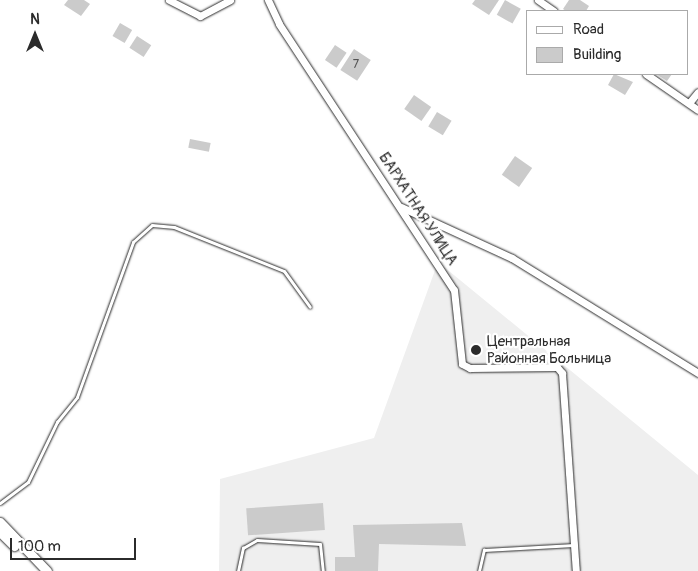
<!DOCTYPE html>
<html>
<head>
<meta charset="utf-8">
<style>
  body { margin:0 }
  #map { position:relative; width:698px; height:571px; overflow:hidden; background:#fff; font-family:Pangolin,sans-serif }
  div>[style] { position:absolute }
  .built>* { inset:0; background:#efefef }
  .building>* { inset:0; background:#cbcbcb; transform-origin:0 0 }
  .roads { filter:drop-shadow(0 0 1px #2b2b2b) drop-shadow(0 0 1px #2b2b2b) }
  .service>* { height:3px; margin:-1.5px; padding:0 1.5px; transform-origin:1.5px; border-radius:1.5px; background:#fff }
  .minor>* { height:7px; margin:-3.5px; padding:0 3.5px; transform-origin:3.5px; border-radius:3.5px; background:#fff }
  .tertiary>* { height:9px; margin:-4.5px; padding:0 4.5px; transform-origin:4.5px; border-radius:4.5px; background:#fff }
  .dots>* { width:14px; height:14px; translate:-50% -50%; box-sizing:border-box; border:2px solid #fff; border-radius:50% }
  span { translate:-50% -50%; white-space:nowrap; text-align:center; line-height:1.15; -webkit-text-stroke:4.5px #fff; paint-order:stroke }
  .number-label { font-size:12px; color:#535353 }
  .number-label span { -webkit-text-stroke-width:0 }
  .street-label { font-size:15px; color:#2b2b2b }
  .poi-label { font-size:15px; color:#2b2b2b }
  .left { translate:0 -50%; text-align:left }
  .legend { position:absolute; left:526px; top:10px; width:162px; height:65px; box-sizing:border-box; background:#fff; border:1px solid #aaa; margin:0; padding:6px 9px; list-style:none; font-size:15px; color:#2b2b2b }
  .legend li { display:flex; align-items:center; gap:10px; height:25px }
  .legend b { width:25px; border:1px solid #aaa }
  .north { position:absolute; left:10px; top:10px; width:50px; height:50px; -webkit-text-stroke:4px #fff; paint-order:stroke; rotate:0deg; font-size:14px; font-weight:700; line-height:20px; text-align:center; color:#2b2b2b }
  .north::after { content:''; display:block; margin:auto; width:18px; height:22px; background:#2b2b2b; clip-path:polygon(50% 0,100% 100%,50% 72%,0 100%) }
  .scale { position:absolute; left:10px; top:538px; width:126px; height:22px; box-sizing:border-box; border:2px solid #2b2b2b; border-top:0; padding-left:6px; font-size:15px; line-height:18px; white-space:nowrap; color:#2b2b2b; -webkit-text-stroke:4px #fff; paint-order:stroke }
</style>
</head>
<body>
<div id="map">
  <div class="built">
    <i style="clip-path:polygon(438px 262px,698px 475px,698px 571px,219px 571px,220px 479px,374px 438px)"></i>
  </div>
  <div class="building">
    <i style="clip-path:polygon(68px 0,84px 0,90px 4px,81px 16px,64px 5px)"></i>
    <i style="clip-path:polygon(475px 0,499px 0,489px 15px,472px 4px)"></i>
    <i style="left:505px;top:0;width:18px;height:17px;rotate:29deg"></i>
    <i style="clip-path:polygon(569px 0,580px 0,589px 6px,586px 11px,566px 11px,563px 9px)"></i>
    <i style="left:120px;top:23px;width:14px;height:15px;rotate:30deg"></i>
    <i style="left:137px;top:36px;width:17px;height:14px;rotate:33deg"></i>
    <i style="left:335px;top:45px;width:14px;height:18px;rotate:34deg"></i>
    <i style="left:354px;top:49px;width:20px;height:25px;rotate:33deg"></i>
    <i style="clip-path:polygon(614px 74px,633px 82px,625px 95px,608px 85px)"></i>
    <i style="clip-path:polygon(656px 74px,672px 74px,667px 81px)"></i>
    <i style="left:414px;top:95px;width:21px;height:17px;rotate:35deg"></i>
    <i style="left:437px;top:112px;width:17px;height:17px;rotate:31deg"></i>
    <i style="left:190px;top:139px;width:21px;height:9px;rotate:11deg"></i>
    <i style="left:515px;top:156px;width:21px;height:23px;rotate:35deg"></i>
    <i style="left:323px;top:503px;width:27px;height:77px;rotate:86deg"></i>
    <i style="clip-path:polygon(462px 523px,466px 546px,379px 544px,378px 571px,335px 571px,335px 557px,355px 557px,353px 525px)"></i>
  </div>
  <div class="roads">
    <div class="service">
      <i style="left:0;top:503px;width:35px;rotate:-37deg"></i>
      <i style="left:28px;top:482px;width:67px;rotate:-64.2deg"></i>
      <i style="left:57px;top:422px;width:32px;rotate:-51deg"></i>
      <i style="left:77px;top:397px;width:165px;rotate:-70.1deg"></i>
      <i style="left:133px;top:242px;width:25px;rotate:-42deg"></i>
      <i style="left:152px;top:225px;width:22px;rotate:5deg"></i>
      <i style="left:174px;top:227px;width:118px;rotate:21.8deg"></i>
      <i style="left:284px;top:271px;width:44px;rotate:54.2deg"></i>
      <i style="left:238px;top:571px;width:24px;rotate:-78deg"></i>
      <i style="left:243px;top:548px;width:16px;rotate:-30deg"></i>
      <i style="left:257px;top:540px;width:63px;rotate:3.6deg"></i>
      <i style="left:320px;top:544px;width:27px;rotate:84deg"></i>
      <i style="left:479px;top:571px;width:22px;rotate:-77deg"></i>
      <i style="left:484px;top:550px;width:90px;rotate:-3.2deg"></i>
    </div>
    <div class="minor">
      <i style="left:169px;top:0;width:35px;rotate:27deg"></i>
      <i style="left:200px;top:16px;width:34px;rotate:-28deg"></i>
      <i style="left:268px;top:0;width:26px;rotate:65deg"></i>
      <i style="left:279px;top:24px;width:318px;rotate:56.7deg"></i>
      <i style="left:454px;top:290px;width:74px;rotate:83.8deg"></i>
      <i style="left:462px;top:364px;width:9px;rotate:27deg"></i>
      <i style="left:470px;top:368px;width:87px;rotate:-0.7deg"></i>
      <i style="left:557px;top:367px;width:8px;rotate:50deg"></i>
      <i style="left:562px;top:373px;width:198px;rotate:86deg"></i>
      <i style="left:538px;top:0;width:19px;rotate:35deg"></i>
      <i style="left:646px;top:74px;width:63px;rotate:34.7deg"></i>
      <i style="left:689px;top:103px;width:14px;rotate:-51deg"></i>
      <i style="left:401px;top:207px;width:122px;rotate:24.7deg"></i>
      <i style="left:512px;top:258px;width:219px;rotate:31.7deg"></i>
    </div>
    <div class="tertiary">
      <i style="left:0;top:522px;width:68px;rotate:46.2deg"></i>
      <i style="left:0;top:532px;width:20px;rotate:45deg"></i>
    </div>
  </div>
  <div class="dots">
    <i style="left:476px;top:350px;background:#2b2b2b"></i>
  </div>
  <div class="number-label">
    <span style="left:356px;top:65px">7</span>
  </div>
  <div class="street-label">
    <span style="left:418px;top:209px;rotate:57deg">БАРХАТНАЯ УЛИЦА</span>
  </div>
  <div class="poi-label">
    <span class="left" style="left:487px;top:350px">Центральная<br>Районная Больница</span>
  </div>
  <ul class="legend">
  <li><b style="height:6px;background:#fff"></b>Road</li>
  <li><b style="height:14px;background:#cbcbcb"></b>Building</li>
  </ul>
  <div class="north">N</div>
  <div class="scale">100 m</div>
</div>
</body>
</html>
